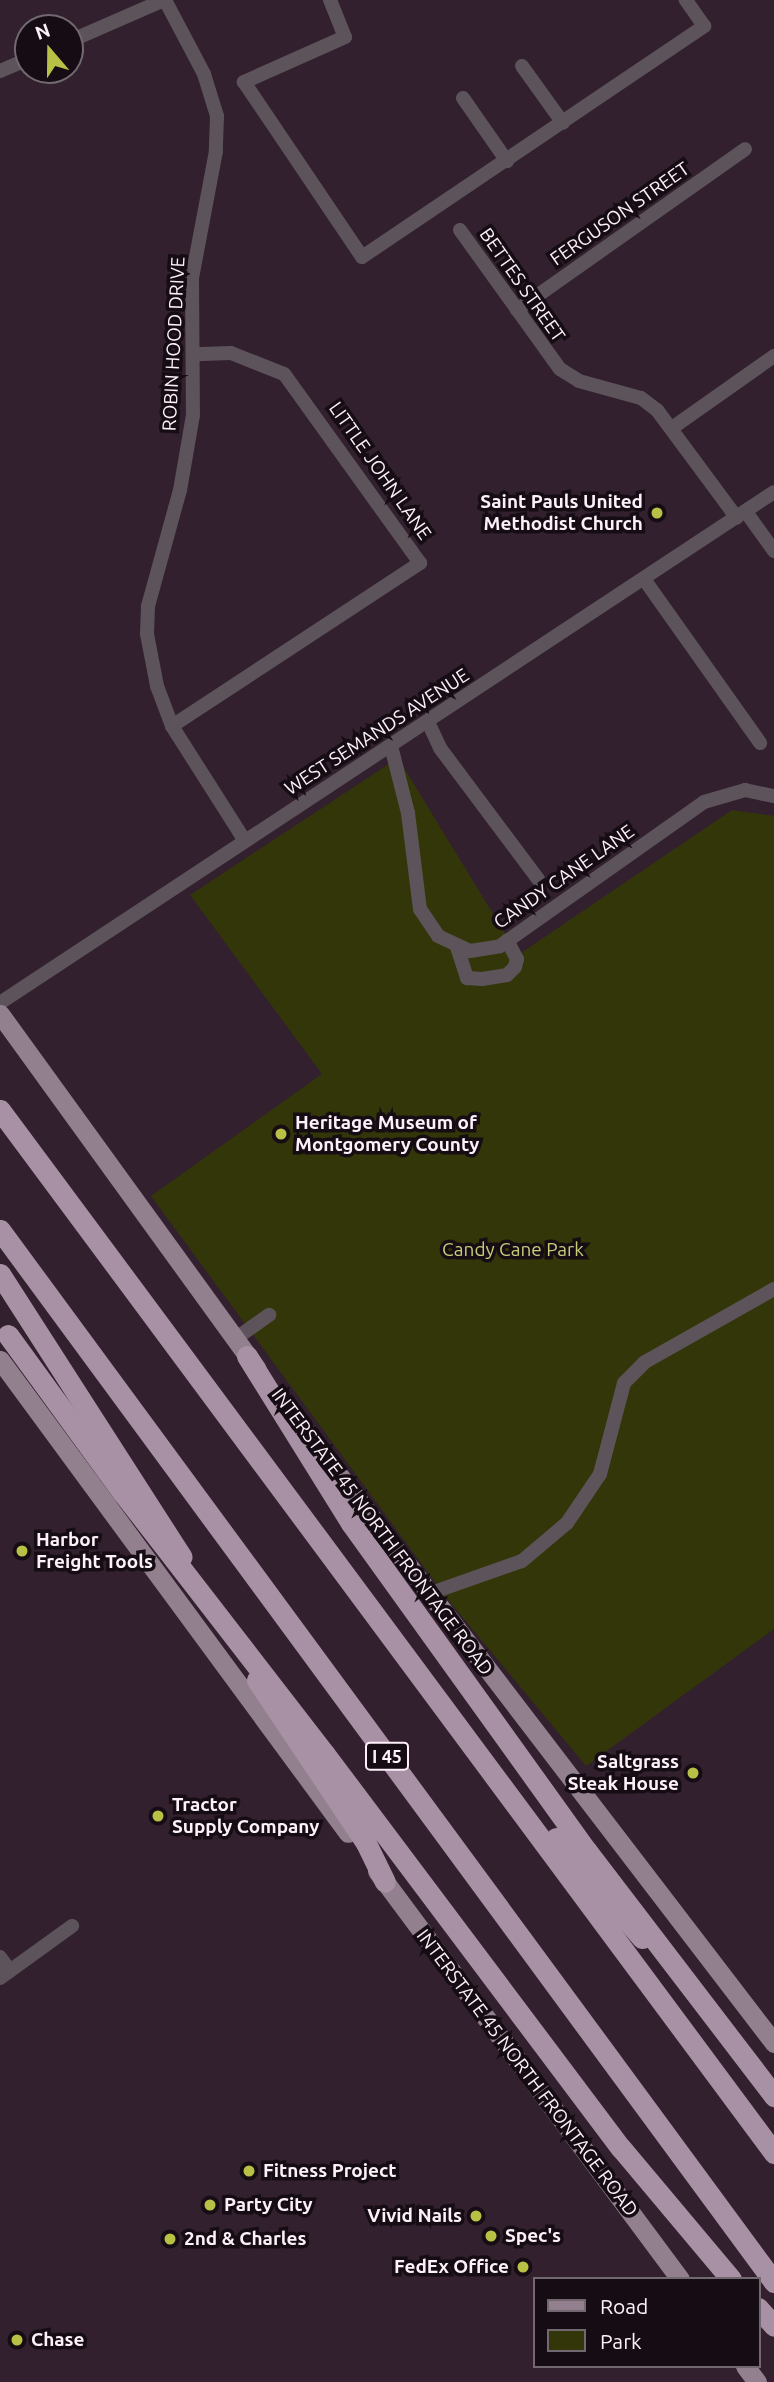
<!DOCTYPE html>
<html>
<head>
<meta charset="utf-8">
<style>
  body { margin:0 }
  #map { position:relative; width:774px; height:2382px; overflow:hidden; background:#32202f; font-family:Ubuntu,sans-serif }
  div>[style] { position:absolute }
  .green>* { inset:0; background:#333609 }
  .minor>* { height:14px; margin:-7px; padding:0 7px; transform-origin:7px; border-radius:7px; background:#5d545b }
  .major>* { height:19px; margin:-9.5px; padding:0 9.5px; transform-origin:9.5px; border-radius:9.5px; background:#93808f }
  .highway>* { height:21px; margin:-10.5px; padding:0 10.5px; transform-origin:10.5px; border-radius:10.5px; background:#a891a4 }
  .highway-bridge>* { height:21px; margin:-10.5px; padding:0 10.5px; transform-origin:10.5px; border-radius:10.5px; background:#a891a4 }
  .dots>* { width:19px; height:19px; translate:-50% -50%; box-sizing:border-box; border:4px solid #150d13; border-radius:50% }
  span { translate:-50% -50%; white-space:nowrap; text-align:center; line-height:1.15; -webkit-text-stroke:7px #150d13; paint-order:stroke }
  .shield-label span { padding:2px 5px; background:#150d13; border:2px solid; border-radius:5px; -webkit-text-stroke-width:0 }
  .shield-label { font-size:18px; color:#fdf0fa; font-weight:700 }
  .street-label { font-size:19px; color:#fdf0fa }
  .poi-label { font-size:19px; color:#fdf0fa; font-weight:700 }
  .right { translate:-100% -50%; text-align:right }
  .left { translate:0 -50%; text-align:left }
  .park-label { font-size:19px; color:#c7cd78 }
  .legend { position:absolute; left:533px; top:2277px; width:228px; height:91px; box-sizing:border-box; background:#150d13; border:2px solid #72686f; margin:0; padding:9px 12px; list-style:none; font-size:21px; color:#fdf0fa }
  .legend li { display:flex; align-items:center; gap:14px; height:35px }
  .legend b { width:35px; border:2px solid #72686f }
  .north { position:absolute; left:14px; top:14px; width:70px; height:70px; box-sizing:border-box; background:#150d13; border:2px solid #72686f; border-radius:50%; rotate:340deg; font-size:19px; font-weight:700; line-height:28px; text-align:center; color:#fdf0fa }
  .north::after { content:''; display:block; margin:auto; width:24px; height:32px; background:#b9c046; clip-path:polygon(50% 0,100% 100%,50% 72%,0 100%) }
</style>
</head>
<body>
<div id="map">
  <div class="green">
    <i style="clip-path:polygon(398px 758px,518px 955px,732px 810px,774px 816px,774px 1629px,586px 1766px,449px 1601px,151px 1196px,322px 1074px,190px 895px)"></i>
  </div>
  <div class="minor">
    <i style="left:165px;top:0;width:84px;rotate:62.2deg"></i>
    <i style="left:204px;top:74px;width:44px;rotate:72.8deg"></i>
    <i style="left:217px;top:116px;width:35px;rotate:92deg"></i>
    <i style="left:216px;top:151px;width:129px;rotate:100.7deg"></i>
    <i style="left:192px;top:278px;width:137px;rotate:89.6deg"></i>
    <i style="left:193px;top:415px;width:76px;rotate:99.8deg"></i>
    <i style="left:180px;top:490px;width:120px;rotate:105.4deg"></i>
    <i style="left:148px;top:606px;width:28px;rotate:92deg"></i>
    <i style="left:147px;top:634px;width:53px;rotate:79.1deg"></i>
    <i style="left:157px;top:686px;width:43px;rotate:69.4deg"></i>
    <i style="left:172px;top:726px;width:136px;rotate:57.6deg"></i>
    <i style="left:330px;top:0;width:40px;rotate:68deg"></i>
    <i style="left:345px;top:37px;width:111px;rotate:156deg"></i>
    <i style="left:244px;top:82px;width:211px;rotate:56deg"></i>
    <i style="left:362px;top:257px;width:413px;rotate:-34deg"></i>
    <i style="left:704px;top:26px;width:32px;rotate:-125deg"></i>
    <i style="left:70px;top:41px;width:103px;rotate:-23.6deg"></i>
    <i style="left:522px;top:66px;width:70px;rotate:54.3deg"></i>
    <i style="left:0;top:71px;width:30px;rotate:-23deg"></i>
    <i style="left:463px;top:98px;width:77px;rotate:55.1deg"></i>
    <i style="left:460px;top:230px;width:171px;rotate:54.3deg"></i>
    <i style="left:560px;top:369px;width:22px;rotate:32deg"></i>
    <i style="left:579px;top:381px;width:64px;rotate:15.3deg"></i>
    <i style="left:641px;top:398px;width:20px;rotate:37deg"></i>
    <i style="left:657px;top:410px;width:134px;rotate:53.5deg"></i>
    <i style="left:517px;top:310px;width:279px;rotate:-35.2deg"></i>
    <i style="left:672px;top:428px;width:125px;rotate:-35.2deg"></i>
    <i style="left:746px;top:512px;width:48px;rotate:54.3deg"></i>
    <i style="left:644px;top:579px;width:201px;rotate:54.7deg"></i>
    <i style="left:428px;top:722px;width:29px;rotate:65deg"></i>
    <i style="left:440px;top:748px;width:164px;rotate:53.2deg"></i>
    <i style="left:172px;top:726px;width:297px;rotate:-33.3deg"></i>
    <i style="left:420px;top:563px;width:233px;rotate:-125.7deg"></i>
    <i style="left:284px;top:374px;width:57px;rotate:-158.4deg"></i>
    <i style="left:231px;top:353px;width:36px;rotate:178deg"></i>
    <i style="left:391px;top:746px;width:69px;rotate:75.8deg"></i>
    <i style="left:408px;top:813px;width:97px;rotate:82.9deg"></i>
    <i style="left:420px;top:909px;width:32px;rotate:56deg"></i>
    <i style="left:438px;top:936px;width:35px;rotate:25deg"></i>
    <i style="left:470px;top:951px;width:30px;rotate:-9deg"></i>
    <i style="left:500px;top:946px;width:250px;rotate:-35.2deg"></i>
    <i style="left:704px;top:802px;width:43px;rotate:-16.3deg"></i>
    <i style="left:745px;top:790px;width:30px;rotate:12deg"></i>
    <i style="left:457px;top:947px;width:33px;rotate:72deg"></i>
    <i style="left:467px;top:978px;width:15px;rotate:4deg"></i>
    <i style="left:482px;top:979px;width:25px;rotate:-9deg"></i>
    <i style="left:507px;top:975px;width:11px;rotate:-45deg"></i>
    <i style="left:515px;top:967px;width:8px;rotate:-76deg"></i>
    <i style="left:517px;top:959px;width:21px;rotate:-118deg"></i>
    <i style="left:0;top:1003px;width:927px;rotate:-33.43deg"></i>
    <i style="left:235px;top:1339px;width:42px;rotate:-35.2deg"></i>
    <i style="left:431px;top:1593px;width:96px;rotate:-19.4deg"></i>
    <i style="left:522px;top:1561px;width:59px;rotate:-40.2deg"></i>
    <i style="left:567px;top:1523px;width:59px;rotate:-56deg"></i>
    <i style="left:600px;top:1474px;width:94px;rotate:-75.2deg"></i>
    <i style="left:624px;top:1383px;width:30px;rotate:-45deg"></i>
    <i style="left:645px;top:1362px;width:148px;rotate:-29.5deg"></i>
    <i style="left:0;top:1957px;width:17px;rotate:54deg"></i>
    <i style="left:0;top:1978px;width:89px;rotate:-35.8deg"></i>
  </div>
  <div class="major">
    <i style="left:0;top:1014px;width:437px;rotate:54.1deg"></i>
    <i style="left:0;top:1360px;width:587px;rotate:53.66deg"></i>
    <i style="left:296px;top:1419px;width:786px;rotate:52.55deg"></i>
    <i style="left:377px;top:1871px;width:508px;rotate:53.4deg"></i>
    <i style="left:745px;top:2366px;width:20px;rotate:53deg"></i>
  </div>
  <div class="highway">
    <i style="left:0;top:1110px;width:1299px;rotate:53.42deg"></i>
    <i style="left:0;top:1230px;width:1306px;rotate:53.66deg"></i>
    <i style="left:0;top:1274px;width:336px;rotate:57.3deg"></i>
    <i style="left:247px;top:1356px;width:197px;rotate:58.1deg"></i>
    <i style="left:351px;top:1523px;width:403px;rotate:54.3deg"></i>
    <i style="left:257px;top:1680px;width:196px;rotate:56.2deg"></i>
    <i style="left:366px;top:1843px;width:43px;rotate:64deg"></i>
    <i style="left:324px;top:1753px;width:494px;rotate:53.1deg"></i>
    <i style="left:621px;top:2148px;width:171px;rotate:50deg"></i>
    <i style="left:556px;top:1838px;width:132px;rotate:49.3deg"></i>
    <i style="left:758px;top:2308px;width:24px;rotate:48deg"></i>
  </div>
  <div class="highway-bridge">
    <i style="left:8px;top:1335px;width:195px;rotate:54deg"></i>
    <i style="left:123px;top:1493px;width:329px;rotate:52.3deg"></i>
    <i style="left:586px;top:1850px;width:310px;rotate:52.6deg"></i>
  </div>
  <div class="dots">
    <i style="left:657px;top:513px;background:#b9c046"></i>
    <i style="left:281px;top:1134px;background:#b9c046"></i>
    <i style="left:22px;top:1551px;background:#b9c046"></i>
    <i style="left:693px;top:1773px;background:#b9c046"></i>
    <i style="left:158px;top:1816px;background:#b9c046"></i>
    <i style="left:249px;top:2171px;background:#b9c046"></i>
    <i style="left:210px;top:2205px;background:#b9c046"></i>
    <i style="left:476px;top:2216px;background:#b9c046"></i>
    <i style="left:491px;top:2236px;background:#b9c046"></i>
    <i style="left:170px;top:2239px;background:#b9c046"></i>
    <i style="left:523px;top:2267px;background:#b9c046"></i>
    <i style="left:17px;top:2340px;background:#b9c046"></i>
  </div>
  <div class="shield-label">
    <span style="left:387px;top:1756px">I 45</span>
  </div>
  <div class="street-label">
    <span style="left:620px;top:214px;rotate:-35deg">FERGUSON STREET</span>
    <span style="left:522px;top:285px;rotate:55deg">BETTES STREET</span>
    <span style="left:174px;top:344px;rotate:-87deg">ROBIN HOOD DRIVE</span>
    <span style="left:380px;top:471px;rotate:55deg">LITTLE JOHN LANE</span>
    <span style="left:377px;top:732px;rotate:-33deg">WEST SEMANDS AVENUE</span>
    <span style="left:564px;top:877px;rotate:-35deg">CANDY CANE LANE</span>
    <span style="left:382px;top:1532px;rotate:53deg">INTERSTATE 45 NORTH FRONTAGE ROAD</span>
    <span style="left:527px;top:2073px;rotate:53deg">INTERSTATE 45 NORTH FRONTAGE ROAD</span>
  </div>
  <div class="poi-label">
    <span class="right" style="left:643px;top:513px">Saint Pauls United<br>Methodist Church</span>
    <span class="left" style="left:295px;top:1134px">Heritage Museum of<br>Montgomery County</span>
    <span class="left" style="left:36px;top:1551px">Harbor<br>Freight Tools</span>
    <span class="right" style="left:679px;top:1773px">Saltgrass<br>Steak House</span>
    <span class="left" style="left:172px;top:1816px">Tractor<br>Supply Company</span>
    <span class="left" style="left:263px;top:2171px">Fitness Project</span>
    <span class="left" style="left:224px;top:2205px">Party City</span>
    <span class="right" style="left:462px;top:2216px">Vivid Nails</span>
    <span class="left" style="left:505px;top:2236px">Spec's</span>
    <span class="left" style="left:184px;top:2239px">2nd &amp; Charles</span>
    <span class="right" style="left:509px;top:2267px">FedEx Office</span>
    <span class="left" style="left:31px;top:2340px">Chase</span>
  </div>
  <div class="park-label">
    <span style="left:513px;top:1250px">Candy Cane Park</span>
  </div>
  <ul class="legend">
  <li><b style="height:9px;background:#93808f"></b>Road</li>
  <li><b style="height:19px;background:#333609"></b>Park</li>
  </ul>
  <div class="north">N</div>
</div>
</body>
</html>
